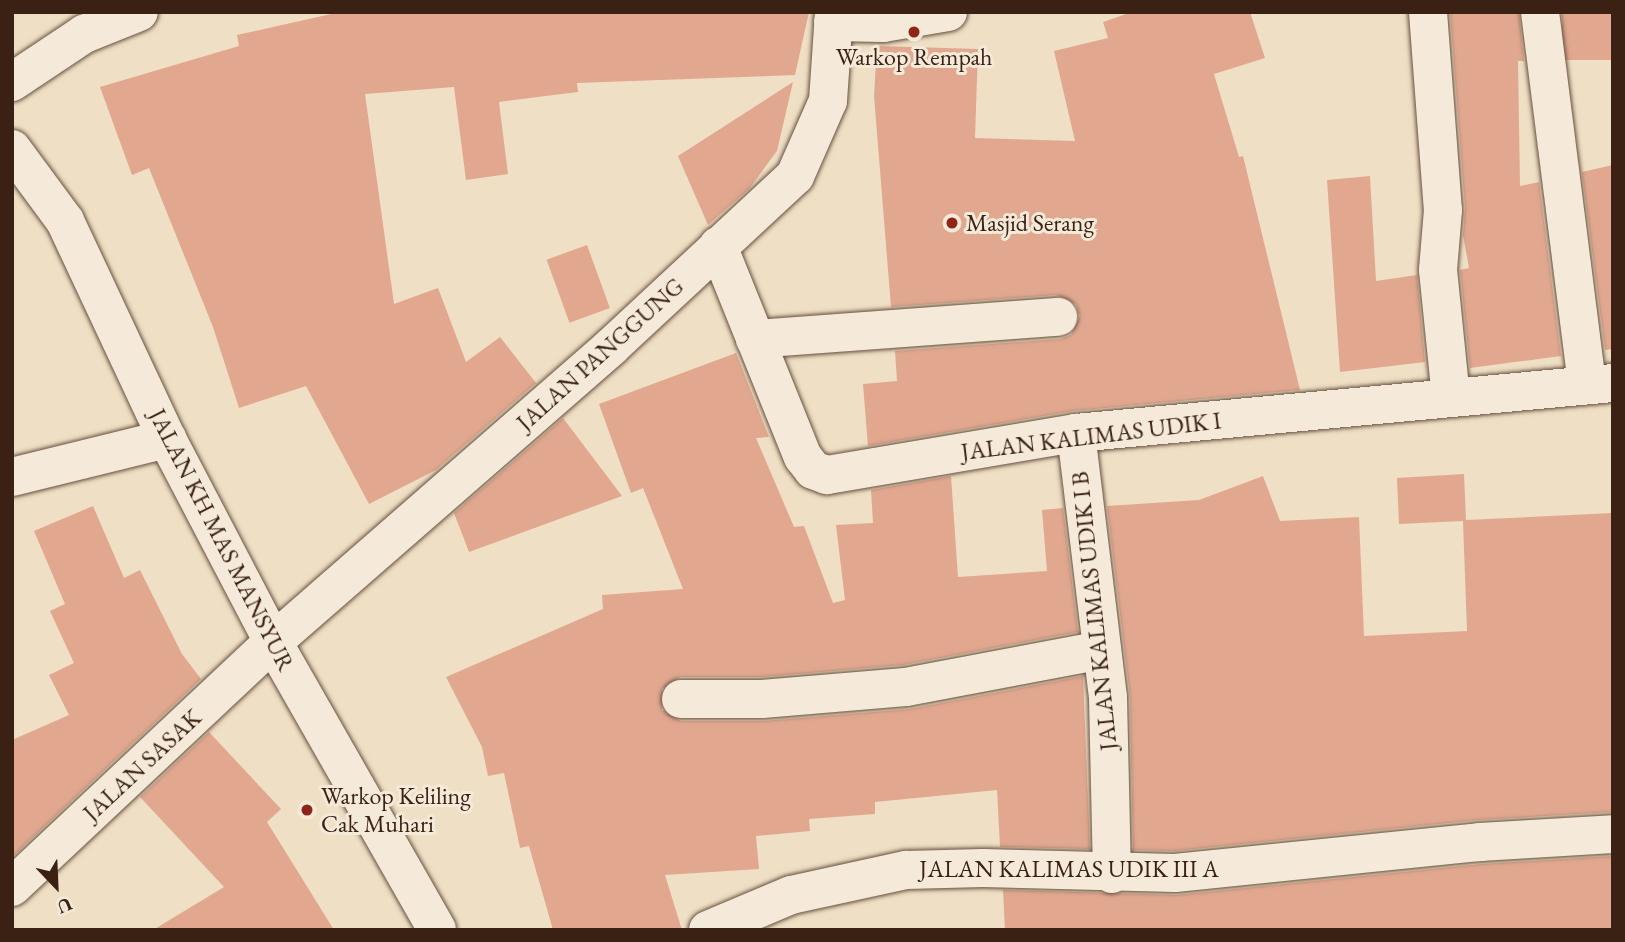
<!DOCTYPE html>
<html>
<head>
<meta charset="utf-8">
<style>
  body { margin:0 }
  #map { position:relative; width:1625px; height:942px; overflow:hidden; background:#efdfc4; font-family:"EB Garamond",serif }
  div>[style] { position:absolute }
  .building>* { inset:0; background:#e1a88f; transform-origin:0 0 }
  .roads { filter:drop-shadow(0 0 2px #67503f) drop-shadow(0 0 2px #67503f) }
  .street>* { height:38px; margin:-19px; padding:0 19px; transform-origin:19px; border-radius:19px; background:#f5ead9 }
  .secondary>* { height:38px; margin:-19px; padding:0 19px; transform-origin:19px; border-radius:19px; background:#f5ead9 }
  .dots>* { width:19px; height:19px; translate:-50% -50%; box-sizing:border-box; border:4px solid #f5ead9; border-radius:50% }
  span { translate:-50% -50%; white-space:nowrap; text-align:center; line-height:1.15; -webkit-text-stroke:6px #f5ead9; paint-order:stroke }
  .poi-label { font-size:24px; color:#3a2113 }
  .left { translate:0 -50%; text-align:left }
  .street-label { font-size:24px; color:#3a2113 }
  .frame { position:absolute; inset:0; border:14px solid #3a2113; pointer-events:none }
  .north { position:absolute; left:21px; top:851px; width:70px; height:70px; -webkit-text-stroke:5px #f5ead9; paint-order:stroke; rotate:157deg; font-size:19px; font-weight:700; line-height:28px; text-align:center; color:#3a2113 }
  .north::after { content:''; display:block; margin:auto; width:24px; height:32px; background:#3a2113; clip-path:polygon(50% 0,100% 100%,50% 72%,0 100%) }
</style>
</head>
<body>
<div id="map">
  <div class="building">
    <i style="clip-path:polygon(340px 12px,809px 12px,795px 75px,577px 83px,578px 92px,499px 102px,508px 174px,466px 180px,454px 87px,365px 94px,394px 304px,438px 288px,466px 362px,500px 337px,536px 383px,436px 470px,369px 504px,306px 386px,239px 408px,213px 327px,149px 168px,132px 175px,100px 87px,239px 46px,237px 35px)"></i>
    <i style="clip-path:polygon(1132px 12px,1250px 12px,1265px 58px,1214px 74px,1239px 157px,1243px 156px,1300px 390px,1073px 411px,868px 446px,863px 384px,897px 381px,895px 351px,1060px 339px,1071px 335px,1080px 316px,1076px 304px,1056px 295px,891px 307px,874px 96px,877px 46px,978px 49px,975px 138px,1075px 141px,1054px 51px,1108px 38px,1103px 22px)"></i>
    <i style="clip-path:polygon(1450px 12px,1519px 12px,1524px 61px,1518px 61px,1520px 186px,1539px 182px,1561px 356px,1470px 368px,1460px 270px,1469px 268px,1463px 235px,1465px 208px)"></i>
    <i style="left:1562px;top:12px;width:51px;height:48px"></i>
    <i style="clip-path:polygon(793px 82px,777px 151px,749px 189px,708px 225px,678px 156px)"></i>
    <i style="clip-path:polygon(1613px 165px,1613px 349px,1605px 350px,1582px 172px)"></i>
    <i style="clip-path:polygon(1370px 176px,1376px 281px,1417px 275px,1425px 362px,1340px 372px,1327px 180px)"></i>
    <i style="left:587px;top:245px;width:67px;height:43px;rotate:70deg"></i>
    <i style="clip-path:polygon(736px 353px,769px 437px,756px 438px,794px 527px,804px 526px,833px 603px,845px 600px,836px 525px,873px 523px,871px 490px,951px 476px,958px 577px,1047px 571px,1042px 510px,1063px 508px,1078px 632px,903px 665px,761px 677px,680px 677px,662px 689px,662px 710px,681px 721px,764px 721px,910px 709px,1083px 676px,1090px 849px,1000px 847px,997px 790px,875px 802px,875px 814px,809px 819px,810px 831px,756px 836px,759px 869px,665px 875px,682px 930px,553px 930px,529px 846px,520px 848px,504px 773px,488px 776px,482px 747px,446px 677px,603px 609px,602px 595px,683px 589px,643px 488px,631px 493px,599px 404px)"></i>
    <i style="clip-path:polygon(563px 418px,622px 496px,469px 552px,454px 513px)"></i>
    <i style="clip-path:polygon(1464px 474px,1466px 520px,1613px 513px,1613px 812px,1478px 820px,1174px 851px,1133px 850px,1130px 696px,1107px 506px,1199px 500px,1263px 476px,1280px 521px,1359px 517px,1364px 636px,1467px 631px,1463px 521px,1399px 524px,1397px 478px)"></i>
    <i style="clip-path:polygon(93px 506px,124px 578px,140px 570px,182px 654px,201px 679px,12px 857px,12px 740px,69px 715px,49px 675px,74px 663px,50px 611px,65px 604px,34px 531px)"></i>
    <i style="clip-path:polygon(209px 732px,281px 809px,267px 822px,334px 930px,153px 930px,224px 887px,140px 797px)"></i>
    <i style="clip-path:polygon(1613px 856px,1613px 930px,1005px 930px,1003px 890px,1177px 895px,1482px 864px)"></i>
  </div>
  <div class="roads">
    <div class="street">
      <i style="left:1428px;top:12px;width:199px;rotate:85.7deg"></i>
      <i style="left:1443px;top:210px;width:60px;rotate:94.8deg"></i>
      <i style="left:1438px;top:270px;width:128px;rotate:84.2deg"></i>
      <i style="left:1540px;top:12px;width:376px;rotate:82.8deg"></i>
      <i style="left:833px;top:22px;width:50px;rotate:1.1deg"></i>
      <i style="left:883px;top:23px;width:66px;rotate:-9.6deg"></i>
      <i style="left:12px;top:82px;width:87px;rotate:-33.7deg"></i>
      <i style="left:84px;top:34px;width:59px;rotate:-21.8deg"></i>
      <i style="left:718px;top:246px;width:227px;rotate:68.1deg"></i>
      <i style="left:803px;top:457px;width:16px;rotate:52deg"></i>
      <i style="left:813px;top:470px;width:15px;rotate:20deg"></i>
      <i style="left:827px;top:475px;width:253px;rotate:-9.6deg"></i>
      <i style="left:1076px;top:433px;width:539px;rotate:-5.32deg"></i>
      <i style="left:755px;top:339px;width:304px;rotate:-4.2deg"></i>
      <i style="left:1076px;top:433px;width:267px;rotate:83.1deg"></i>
      <i style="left:1108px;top:698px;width:176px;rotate:88.7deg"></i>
      <i style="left:12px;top:477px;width:160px;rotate:-13.8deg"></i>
      <i style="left:681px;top:699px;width:81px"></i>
      <i style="left:762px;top:699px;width:144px;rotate:-4.8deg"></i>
      <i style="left:906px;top:687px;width:198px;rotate:-10.7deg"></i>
      <i style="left:12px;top:887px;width:358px;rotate:-43.2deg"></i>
      <i style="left:273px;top:642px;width:449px;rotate:-41.1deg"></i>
      <i style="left:611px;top:347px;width:251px;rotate:-42.9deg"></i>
      <i style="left:795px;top:176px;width:82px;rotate:-66.3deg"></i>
      <i style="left:828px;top:101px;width:89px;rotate:-86.1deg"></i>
      <i style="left:708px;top:930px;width:90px;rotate:-22.9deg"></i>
      <i style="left:791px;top:895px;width:118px;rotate:-12.3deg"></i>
      <i style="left:906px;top:870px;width:77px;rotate:-1.5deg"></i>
      <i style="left:983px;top:868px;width:192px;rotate:1.5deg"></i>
      <i style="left:1175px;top:873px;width:307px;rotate:-5.8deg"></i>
      <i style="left:1480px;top:842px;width:133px;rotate:-3.4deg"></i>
    </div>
    <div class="secondary">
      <i style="left:12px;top:149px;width:89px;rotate:53.6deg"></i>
      <i style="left:65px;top:221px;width:241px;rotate:64.9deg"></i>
      <i style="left:167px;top:439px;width:229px;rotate:62.4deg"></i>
      <i style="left:273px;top:642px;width:331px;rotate:60.3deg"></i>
    </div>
  </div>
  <div class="dots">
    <i style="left:914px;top:32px;background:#8f2418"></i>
    <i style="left:952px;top:223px;background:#8f2418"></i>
    <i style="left:307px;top:810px;background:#8f2418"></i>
  </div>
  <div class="poi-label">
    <span style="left:914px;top:57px">Warkop Rempah</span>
    <span class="left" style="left:966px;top:223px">Masjid Serang</span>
    <span class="left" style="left:321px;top:810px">Warkop Keliling<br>Cak Muhari</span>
  </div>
  <div class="street-label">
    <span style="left:600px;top:354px;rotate:-42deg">JALAN PANGGUNG</span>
    <span style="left:1091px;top:436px;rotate:-7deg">JALAN KALIMAS UDIK I</span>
    <span style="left:222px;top:540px;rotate:63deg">JALAN KH MAS MANSYUR</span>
    <span style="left:1094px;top:611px;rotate:-96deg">JALAN KALIMAS UDIK I B</span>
    <span style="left:142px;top:765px;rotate:-43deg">JALAN SASAK</span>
    <span style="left:1069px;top:869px">JALAN KALIMAS UDIK III A</span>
  </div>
  <div class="frame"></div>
  <div class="north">U</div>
</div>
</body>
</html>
